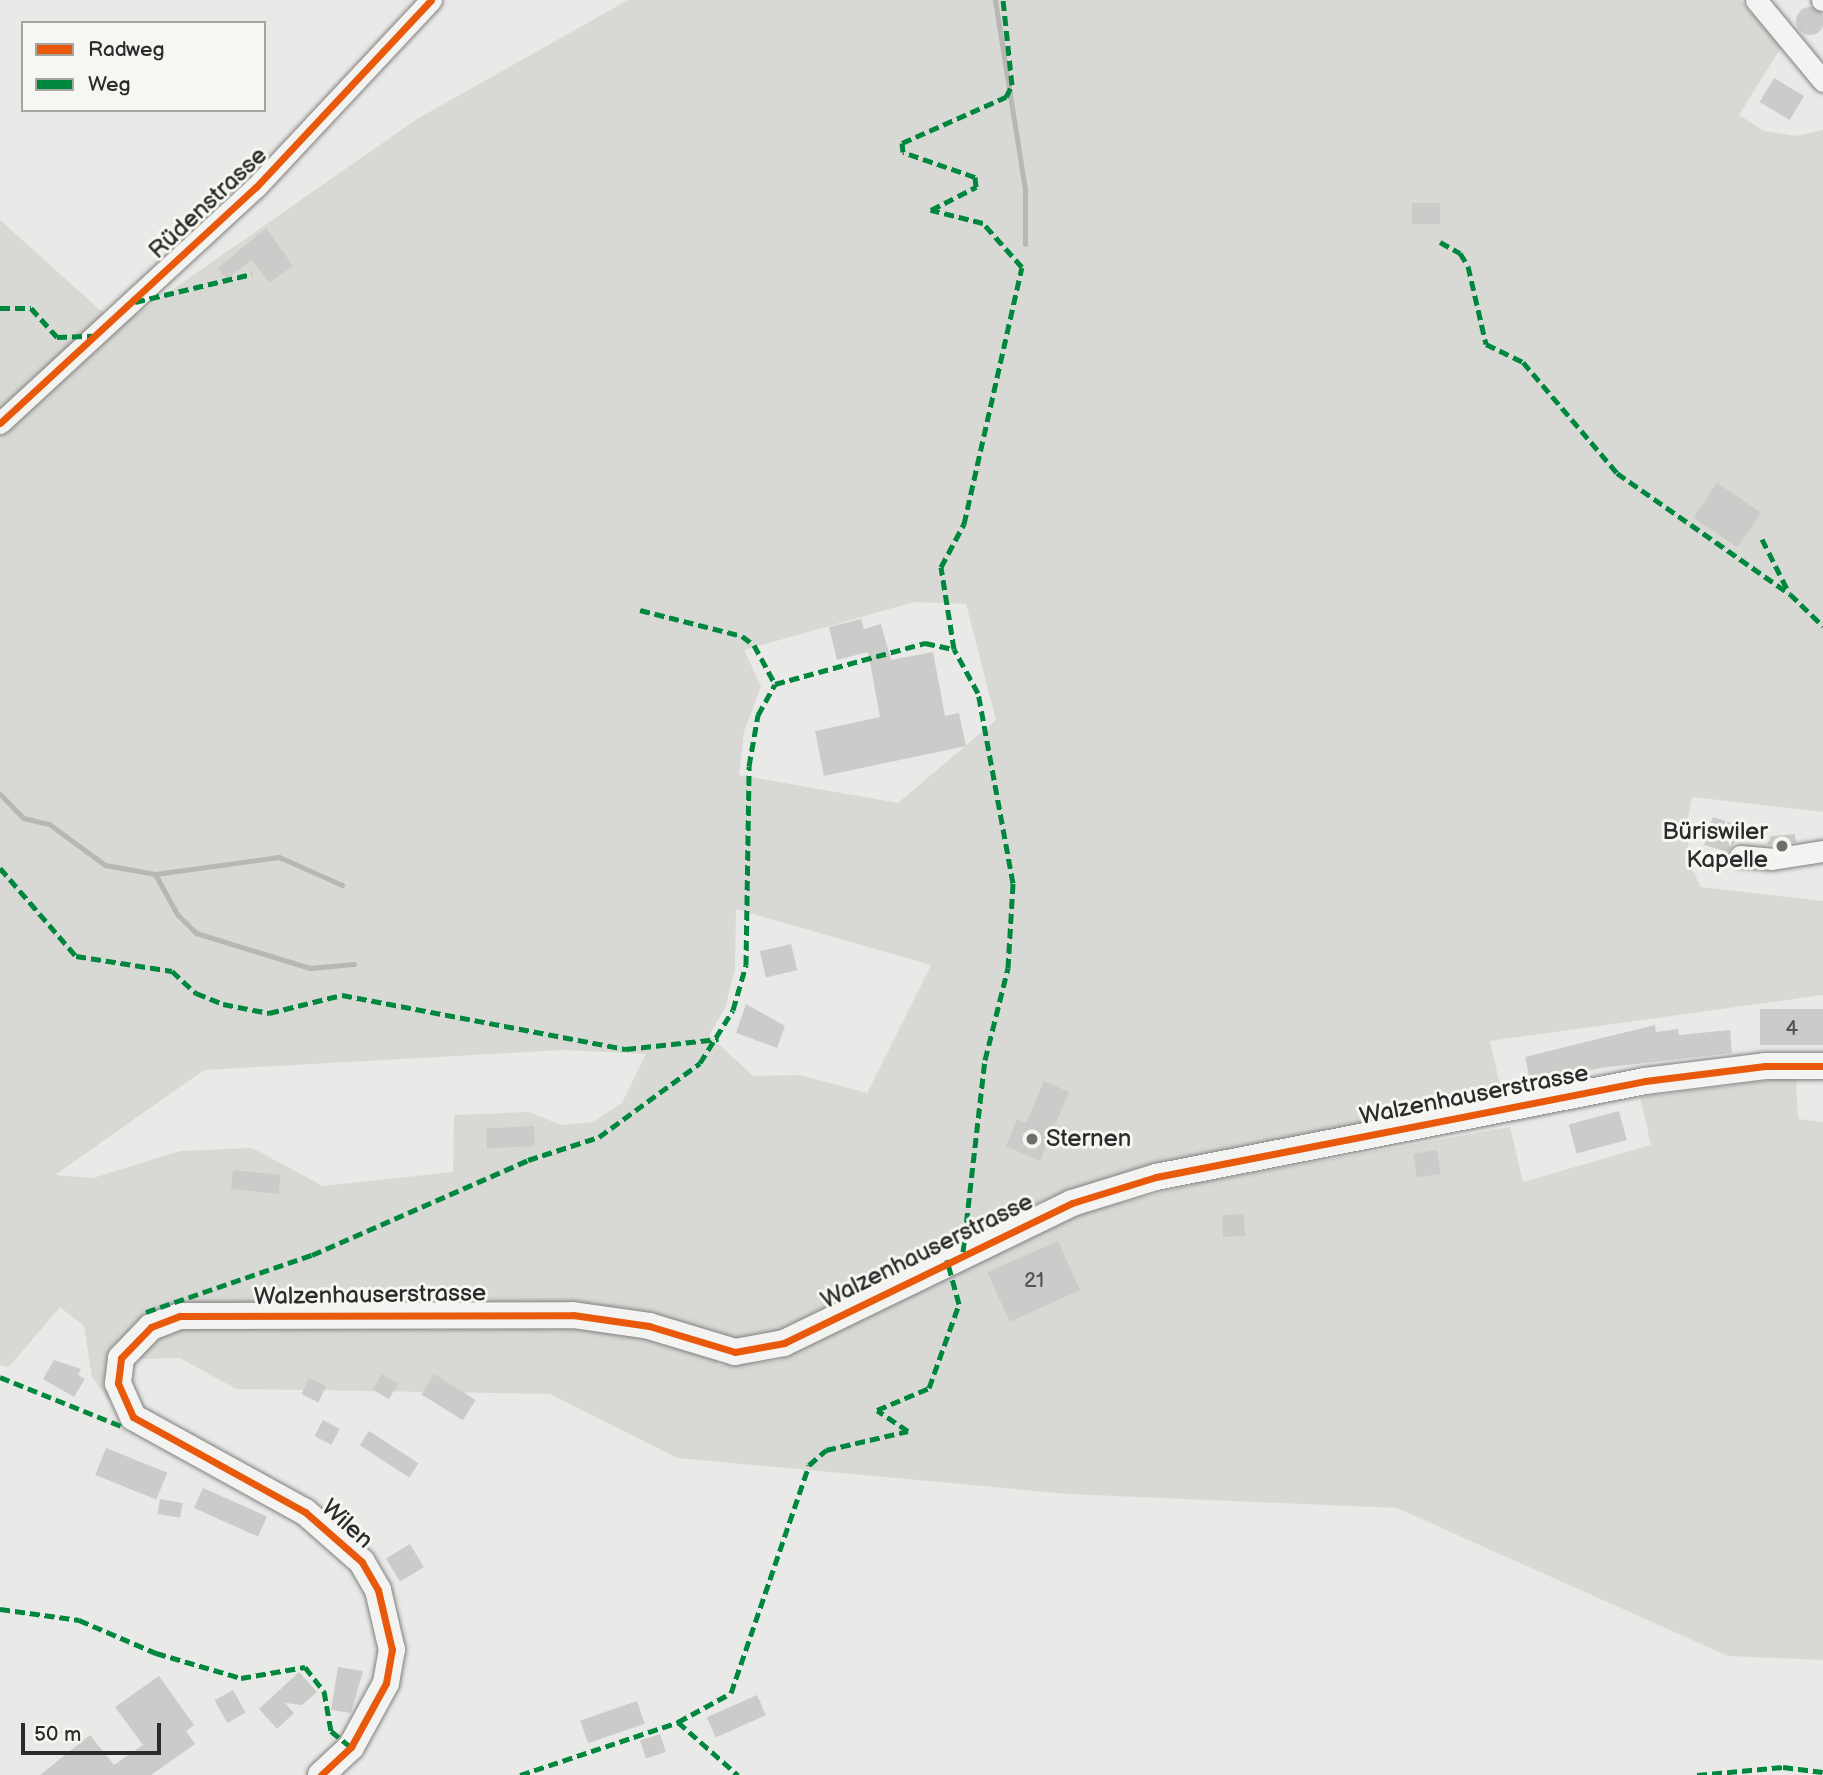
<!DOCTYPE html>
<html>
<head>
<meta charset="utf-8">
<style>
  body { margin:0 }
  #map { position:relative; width:1823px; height:1775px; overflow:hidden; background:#e9e9e7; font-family:"Balsamiq Sans",sans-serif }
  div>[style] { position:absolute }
  .green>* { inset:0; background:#d8d8d5 }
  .stream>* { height:5px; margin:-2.5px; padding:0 2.5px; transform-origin:2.5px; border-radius:2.5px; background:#b7b7b4 }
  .building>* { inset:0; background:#cbcbca; transform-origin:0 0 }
  .round { border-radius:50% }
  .roads { filter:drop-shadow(0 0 2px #808080) drop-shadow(0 0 2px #808080) }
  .minor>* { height:21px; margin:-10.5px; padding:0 10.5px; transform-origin:10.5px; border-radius:10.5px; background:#f3f3f1 }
  .tertiary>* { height:26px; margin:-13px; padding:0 13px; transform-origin:13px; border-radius:13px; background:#f3f3f1 }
  .quiet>* { height:5px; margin-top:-2.5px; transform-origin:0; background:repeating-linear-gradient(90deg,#00873e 0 10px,transparent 0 15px) }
  .cycleway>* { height:7px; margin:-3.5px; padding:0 3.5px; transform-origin:3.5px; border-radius:3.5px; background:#e8590c }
  .dots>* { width:19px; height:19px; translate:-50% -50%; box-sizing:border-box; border:4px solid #f6f6f2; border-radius:50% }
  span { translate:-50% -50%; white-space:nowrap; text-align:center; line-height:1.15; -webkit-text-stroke:6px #f6f6f2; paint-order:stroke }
  .number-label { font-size:21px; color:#535353 }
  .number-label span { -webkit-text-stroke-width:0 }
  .street-label { font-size:24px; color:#2b2b2b }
  .poi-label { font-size:24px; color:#2b2b2b }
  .right { translate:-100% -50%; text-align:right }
  .left { translate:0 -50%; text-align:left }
  .legend { position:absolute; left:21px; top:21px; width:245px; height:91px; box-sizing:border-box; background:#f6f6f2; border:2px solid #a5a5a2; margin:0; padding:9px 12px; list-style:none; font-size:21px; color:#2b2b2b }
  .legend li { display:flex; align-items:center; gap:14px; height:35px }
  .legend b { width:35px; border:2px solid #a5a5a2 }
  .scale { position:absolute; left:21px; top:1723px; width:140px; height:32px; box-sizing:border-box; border:4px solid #2b2b2b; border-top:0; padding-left:9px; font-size:21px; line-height:24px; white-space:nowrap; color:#2b2b2b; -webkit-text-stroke:5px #f6f6f2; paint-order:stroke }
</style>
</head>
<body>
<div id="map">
  <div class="green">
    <i style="clip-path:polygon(evenodd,628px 0,1740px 0,1781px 48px,1739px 115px,1764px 131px,1796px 136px,1823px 130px,1823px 812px,1692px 797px,1687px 822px,1689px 863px,1701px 887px,1823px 901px,1823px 995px,1490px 1041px,1503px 1098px,1124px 1174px,1043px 1200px,795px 1327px,764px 1337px,713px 1339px,718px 1365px,777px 1361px,1082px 1213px,1198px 1183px,1510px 1127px,1523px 1182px,1651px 1145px,1640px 1097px,1796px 1077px,1798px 1119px,1823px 1122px,1823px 1660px,1728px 1656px,1397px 1508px,1069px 1494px,677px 1458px,550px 1394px,236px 1389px,180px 1358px,109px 1360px,109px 1401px,92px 1377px,84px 1326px,60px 1307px,9px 1367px,0 1365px,0 220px,119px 327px,417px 119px,628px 0,914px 602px,966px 604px,996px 720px,898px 803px,739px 775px,744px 732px,761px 686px,744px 650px,914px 602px,628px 0,736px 909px,931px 965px,867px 1093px,800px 1075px,753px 1076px,709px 1035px,725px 1008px,735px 969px,736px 909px,628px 0,564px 1050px,646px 1054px,622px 1103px,593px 1122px,561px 1125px,529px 1112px,454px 1115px,453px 1172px,323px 1186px,252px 1148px,180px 1151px,93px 1178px,55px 1175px,204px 1070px,564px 1050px)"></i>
  </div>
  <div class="stream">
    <i style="left:995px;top:0;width:191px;rotate:81deg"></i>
    <i style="left:1025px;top:189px;width:55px;rotate:90deg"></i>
    <i style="left:0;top:794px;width:33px;rotate:46deg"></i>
    <i style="left:23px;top:818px;width:27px;rotate:13deg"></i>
    <i style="left:49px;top:824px;width:69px;rotate:36.2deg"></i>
    <i style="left:105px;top:865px;width:51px;rotate:10.2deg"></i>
    <i style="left:155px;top:874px;width:46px;rotate:61.2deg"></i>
    <i style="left:177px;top:914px;width:27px;rotate:45deg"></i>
    <i style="left:196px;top:933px;width:119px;rotate:17.1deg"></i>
    <i style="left:310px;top:968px;width:44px;rotate:-5.2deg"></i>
    <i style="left:155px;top:874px;width:125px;rotate:-7.8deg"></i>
    <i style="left:279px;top:857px;width:69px;rotate:24deg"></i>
  </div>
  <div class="building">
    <i class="round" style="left:1796px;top:7px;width:28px;height:28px"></i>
    <i style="left:1774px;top:78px;width:35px;height:28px;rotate:31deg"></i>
    <i style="left:1412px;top:203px;width:28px;height:21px"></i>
    <i style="clip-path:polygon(266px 228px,293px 266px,269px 283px,252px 260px,226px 279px,218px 268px)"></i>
    <i style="left:1717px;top:483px;width:53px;height:42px;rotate:34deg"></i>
    <i style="clip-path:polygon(861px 619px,864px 629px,881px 624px,891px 660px,933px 652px,945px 716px,959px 713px,966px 746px,824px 776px,815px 731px,880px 717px,868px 652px,837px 660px,829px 627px)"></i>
    <i style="clip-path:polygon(1713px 817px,1744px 827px,1728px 852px,1704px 845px)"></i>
    <i style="clip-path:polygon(1795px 834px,1796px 842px,1767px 845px,1771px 836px)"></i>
    <i style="left:791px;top:944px;width:27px;height:32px;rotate:77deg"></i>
    <i style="clip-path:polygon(746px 1004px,785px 1026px,777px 1048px,736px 1033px)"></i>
    <i style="left:1823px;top:1009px;width:36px;height:63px;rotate:90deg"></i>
    <i style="clip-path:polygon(1655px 1025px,1656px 1032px,1678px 1029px,1679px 1035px,1730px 1030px,1732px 1053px,1600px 1068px,1531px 1085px,1525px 1057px)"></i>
    <i style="clip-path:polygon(1044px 1081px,1069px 1092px,1040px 1161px,1006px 1146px,1017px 1119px,1026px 1123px)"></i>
    <i style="left:1619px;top:1111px;width:30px;height:52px;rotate:75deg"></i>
    <i style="left:534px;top:1126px;width:20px;height:48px;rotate:87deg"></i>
    <i style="left:1437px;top:1150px;width:24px;height:24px;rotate:81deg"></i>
    <i style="left:233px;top:1170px;width:48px;height:19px;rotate:6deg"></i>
    <i style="left:1244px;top:1214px;width:22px;height:22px;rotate:87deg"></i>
    <i style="left:1058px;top:1241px;width:54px;height:77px;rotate:66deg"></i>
    <i style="clip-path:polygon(54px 1360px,81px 1369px,78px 1375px,85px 1379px,74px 1397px,43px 1379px)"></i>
    <i style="left:382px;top:1374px;width:19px;height:18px;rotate:32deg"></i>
    <i style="left:434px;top:1374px;width:49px;height:24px;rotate:32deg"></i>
    <i style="left:309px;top:1378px;width:19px;height:18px;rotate:25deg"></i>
    <i style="left:323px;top:1420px;width:19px;height:18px;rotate:28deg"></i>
    <i style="left:369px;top:1431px;width:59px;height:17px;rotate:33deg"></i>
    <i style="left:106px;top:1448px;width:66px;height:29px;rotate:22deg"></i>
    <i style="left:203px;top:1488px;width:70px;height:22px;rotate:24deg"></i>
    <i style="left:160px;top:1499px;width:23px;height:15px;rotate:10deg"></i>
    <i style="left:410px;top:1544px;width:27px;height:28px;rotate:59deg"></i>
    <i style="clip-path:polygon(338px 1667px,363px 1671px,351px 1713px,331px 1710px)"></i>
    <i style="clip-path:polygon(299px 1672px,317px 1692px,302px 1705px,285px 1703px,294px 1713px,277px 1729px,259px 1709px)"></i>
    <i style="clip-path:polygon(159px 1676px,194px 1725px,186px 1731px,195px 1744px,151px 1775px,40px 1775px,90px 1735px,114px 1765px,143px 1745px,115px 1707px)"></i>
    <i style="left:233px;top:1690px;width:26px;height:21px;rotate:61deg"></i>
    <i style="left:757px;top:1695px;width:22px;height:55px;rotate:66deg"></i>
    <i style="left:637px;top:1701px;width:24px;height:60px;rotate:71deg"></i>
    <i style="left:660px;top:1734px;width:19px;height:21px;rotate:72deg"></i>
  </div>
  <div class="roads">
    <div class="minor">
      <i style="left:1756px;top:0;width:105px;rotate:50.4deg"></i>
      <i style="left:1822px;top:0;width:1px"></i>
      <i style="left:0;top:423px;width:348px;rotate:-42.7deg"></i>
      <i style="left:256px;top:187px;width:256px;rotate:-46.9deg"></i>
      <i style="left:1740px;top:856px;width:32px;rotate:5deg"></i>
      <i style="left:1772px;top:859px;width:52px;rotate:-8.9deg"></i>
    </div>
    <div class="tertiary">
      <i style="left:321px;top:1775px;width:41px;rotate:-43deg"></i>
      <i style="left:351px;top:1747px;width:73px;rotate:-61.3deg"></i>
      <i style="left:386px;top:1683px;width:34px;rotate:-80deg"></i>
      <i style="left:392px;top:1650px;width:62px;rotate:-103.1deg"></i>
      <i style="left:378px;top:1590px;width:32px;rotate:-120deg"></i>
      <i style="left:362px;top:1562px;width:76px;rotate:-138.7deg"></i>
      <i style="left:305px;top:1512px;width:196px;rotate:-151.1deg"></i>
      <i style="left:133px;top:1417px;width:37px;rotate:-114deg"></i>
      <i style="left:118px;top:1383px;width:25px;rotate:-83deg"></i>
      <i style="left:121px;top:1358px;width:43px;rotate:-45.9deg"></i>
      <i style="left:151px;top:1327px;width:31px;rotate:-21deg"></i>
      <i style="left:180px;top:1316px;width:393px;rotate:-0.1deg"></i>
      <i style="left:573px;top:1315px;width:77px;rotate:8.2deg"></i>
      <i style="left:649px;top:1326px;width:90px;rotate:16.8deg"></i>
      <i style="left:735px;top:1352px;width:50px;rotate:-10.4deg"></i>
      <i style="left:784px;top:1343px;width:320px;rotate:-25.9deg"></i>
      <i style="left:1072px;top:1203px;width:88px;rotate:-17.2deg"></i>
      <i style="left:1156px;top:1177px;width:498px;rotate:-11.1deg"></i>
      <i style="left:1645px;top:1081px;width:121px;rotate:-7.1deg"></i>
      <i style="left:1765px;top:1066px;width:58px"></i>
    </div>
  </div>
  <div class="quiet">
    <i style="left:1440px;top:242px;width:23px;rotate:29deg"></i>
    <i style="left:1460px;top:253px;width:15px;rotate:58deg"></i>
    <i style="left:1468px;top:266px;width:80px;rotate:77deg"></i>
    <i style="left:1486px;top:344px;width:41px;rotate:25.9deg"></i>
    <i style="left:1523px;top:362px;width:145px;rotate:49.7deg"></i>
    <i style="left:1617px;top:473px;width:211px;rotate:35deg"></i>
    <i style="left:1790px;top:594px;width:46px;rotate:44.1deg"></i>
    <i style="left:135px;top:302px;width:120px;rotate:-13.5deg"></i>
    <i style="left:0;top:308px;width:31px"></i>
    <i style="left:31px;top:308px;width:39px;rotate:48deg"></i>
    <i style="left:57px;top:337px;width:36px;rotate:-2deg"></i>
    <i style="left:1762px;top:539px;width:58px;rotate:63.4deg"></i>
    <i style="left:640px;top:610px;width:105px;rotate:14.3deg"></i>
    <i style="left:742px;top:636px;width:15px;rotate:37deg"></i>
    <i style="left:754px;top:645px;width:44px;rotate:61.7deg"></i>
    <i style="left:0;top:868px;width:116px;rotate:49.2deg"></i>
    <i style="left:76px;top:956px;width:97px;rotate:8.9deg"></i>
    <i style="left:172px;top:971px;width:33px;rotate:43deg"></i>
    <i style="left:196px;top:993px;width:29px;rotate:22deg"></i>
    <i style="left:223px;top:1004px;width:47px;rotate:11.1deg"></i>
    <i style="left:269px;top:1013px;width:75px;rotate:-13.9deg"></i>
    <i style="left:342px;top:995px;width:289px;rotate:10.8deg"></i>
    <i style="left:626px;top:1049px;width:93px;rotate:-6.2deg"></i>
    <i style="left:963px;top:1252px;width:193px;rotate:-83.5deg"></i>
    <i style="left:985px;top:1060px;width:95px;rotate:-76deg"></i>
    <i style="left:1008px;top:968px;width:85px;rotate:-86.6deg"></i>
    <i style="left:1013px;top:883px;width:193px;rotate:-100.4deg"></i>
    <i style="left:978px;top:693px;width:50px;rotate:-118.6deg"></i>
    <i style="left:954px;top:649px;width:83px;rotate:-99deg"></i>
    <i style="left:941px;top:567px;width:49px;rotate:-61.9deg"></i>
    <i style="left:964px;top:524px;width:263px;rotate:-77.3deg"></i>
    <i style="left:1022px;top:267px;width:59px;rotate:-131.6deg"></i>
    <i style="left:983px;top:223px;width:54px;rotate:-166deg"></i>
    <i style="left:931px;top:210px;width:51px;rotate:-27.1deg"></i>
    <i style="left:976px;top:187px;width:10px;rotate:-96deg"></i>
    <i style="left:975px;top:177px;width:76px;rotate:-160.9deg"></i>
    <i style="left:903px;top:152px;width:9px;rotate:-96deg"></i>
    <i style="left:902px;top:143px;width:114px;rotate:-23.9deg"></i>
    <i style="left:1006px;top:97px;width:13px;rotate:-63deg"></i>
    <i style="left:1012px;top:85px;width:85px;rotate:-96deg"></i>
    <i style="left:146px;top:1312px;width:176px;rotate:-19deg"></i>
    <i style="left:312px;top:1255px;width:236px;rotate:-23.7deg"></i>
    <i style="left:528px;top:1160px;width:75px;rotate:-17.9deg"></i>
    <i style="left:599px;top:1137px;width:125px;rotate:-36.2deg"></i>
    <i style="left:700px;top:1063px;width:62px;rotate:-58.1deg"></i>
    <i style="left:733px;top:1010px;width:47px;rotate:-73.9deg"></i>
    <i style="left:746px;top:965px;width:199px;rotate:-89.1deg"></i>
    <i style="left:749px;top:766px;width:52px;rotate:-80deg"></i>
    <i style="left:758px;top:715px;width:35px;rotate:-61deg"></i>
    <i style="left:775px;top:684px;width:156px;rotate:-15.3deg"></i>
    <i style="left:925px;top:643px;width:30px;rotate:12deg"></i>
    <i style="left:0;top:1377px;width:134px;rotate:22deg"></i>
    <i style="left:0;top:1609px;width:80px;rotate:7.9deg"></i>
    <i style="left:79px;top:1620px;width:84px;rotate:23.2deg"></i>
    <i style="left:156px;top:1653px;width:89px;rotate:16.4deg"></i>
    <i style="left:241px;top:1678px;width:65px;rotate:-9.8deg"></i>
    <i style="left:305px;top:1667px;width:31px;rotate:52deg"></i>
    <i style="left:324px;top:1691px;width:41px;rotate:80.1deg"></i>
    <i style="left:331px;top:1731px;width:26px;rotate:39deg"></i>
    <i style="left:678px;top:1722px;width:80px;rotate:41.5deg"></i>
    <i style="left:520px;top:1775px;width:167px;rotate:-18.5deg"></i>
    <i style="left:678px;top:1722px;width:60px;rotate:-28.7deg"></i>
    <i style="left:731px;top:1693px;width:241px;rotate:-71.1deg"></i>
    <i style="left:809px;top:1465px;width:23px;rotate:-41deg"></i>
    <i style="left:826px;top:1450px;width:84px;rotate:-13deg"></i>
    <i style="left:908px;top:1431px;width:37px;rotate:-146deg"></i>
    <i style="left:877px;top:1410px;width:56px;rotate:-22.9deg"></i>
    <i style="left:929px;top:1388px;width:89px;rotate:-70.3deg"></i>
    <i style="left:959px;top:1304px;width:46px;rotate:-105.3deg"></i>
    <i style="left:1697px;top:1775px;width:86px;rotate:-5.3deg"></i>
    <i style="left:1783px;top:1767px;width:40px;rotate:7.1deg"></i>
  </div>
  <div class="cycleway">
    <i style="left:0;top:423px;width:348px;rotate:-42.7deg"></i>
    <i style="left:256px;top:187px;width:256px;rotate:-46.9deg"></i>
    <i style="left:321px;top:1775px;width:41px;rotate:-43deg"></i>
    <i style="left:351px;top:1747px;width:73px;rotate:-61.3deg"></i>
    <i style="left:386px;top:1683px;width:34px;rotate:-80deg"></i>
    <i style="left:392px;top:1650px;width:62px;rotate:-103.1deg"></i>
    <i style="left:378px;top:1590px;width:32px;rotate:-120deg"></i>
    <i style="left:362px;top:1562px;width:76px;rotate:-138.7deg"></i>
    <i style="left:305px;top:1512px;width:196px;rotate:-151.1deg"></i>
    <i style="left:133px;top:1417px;width:37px;rotate:-114deg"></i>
    <i style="left:118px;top:1383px;width:25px;rotate:-83deg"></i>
    <i style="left:121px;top:1358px;width:43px;rotate:-45.9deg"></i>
    <i style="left:151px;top:1327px;width:31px;rotate:-21deg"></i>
    <i style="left:180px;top:1316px;width:393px;rotate:-0.1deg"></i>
    <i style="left:573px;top:1315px;width:77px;rotate:8.2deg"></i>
    <i style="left:649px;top:1326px;width:90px;rotate:16.8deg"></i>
    <i style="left:735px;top:1352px;width:50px;rotate:-10.4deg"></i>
    <i style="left:784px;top:1343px;width:320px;rotate:-25.9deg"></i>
    <i style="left:1072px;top:1203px;width:88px;rotate:-17.2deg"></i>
    <i style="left:1156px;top:1177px;width:498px;rotate:-11.1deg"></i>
    <i style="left:1645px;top:1081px;width:121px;rotate:-7.1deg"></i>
    <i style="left:1765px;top:1066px;width:58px"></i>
  </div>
  <div class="dots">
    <i style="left:1782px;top:846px;background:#6e6e6d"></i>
    <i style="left:1032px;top:1139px;background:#6e6e6d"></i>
  </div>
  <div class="number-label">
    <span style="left:1792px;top:1029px">4</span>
    <span style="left:1034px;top:1281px">21</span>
  </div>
  <div class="street-label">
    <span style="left:208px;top:203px;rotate:-43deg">Rüdenstrasse</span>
    <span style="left:1474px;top:1095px;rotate:-11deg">Walzenhauserstrasse</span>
    <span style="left:927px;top:1251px;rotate:-26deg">Walzenhauserstrasse</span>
    <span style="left:370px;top:1295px;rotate:-1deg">Walzenhauserstrasse</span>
    <span style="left:347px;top:1524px;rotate:42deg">Wilen</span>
  </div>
  <div class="poi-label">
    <span class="right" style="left:1768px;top:846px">Büriswiler<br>Kapelle</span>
    <span class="left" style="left:1046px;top:1139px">Sternen</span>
  </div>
  <ul class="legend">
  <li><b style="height:9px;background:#e8590c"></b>Radweg</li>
  <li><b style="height:9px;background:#00873e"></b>Weg</li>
  </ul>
  <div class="scale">50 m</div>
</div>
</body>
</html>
